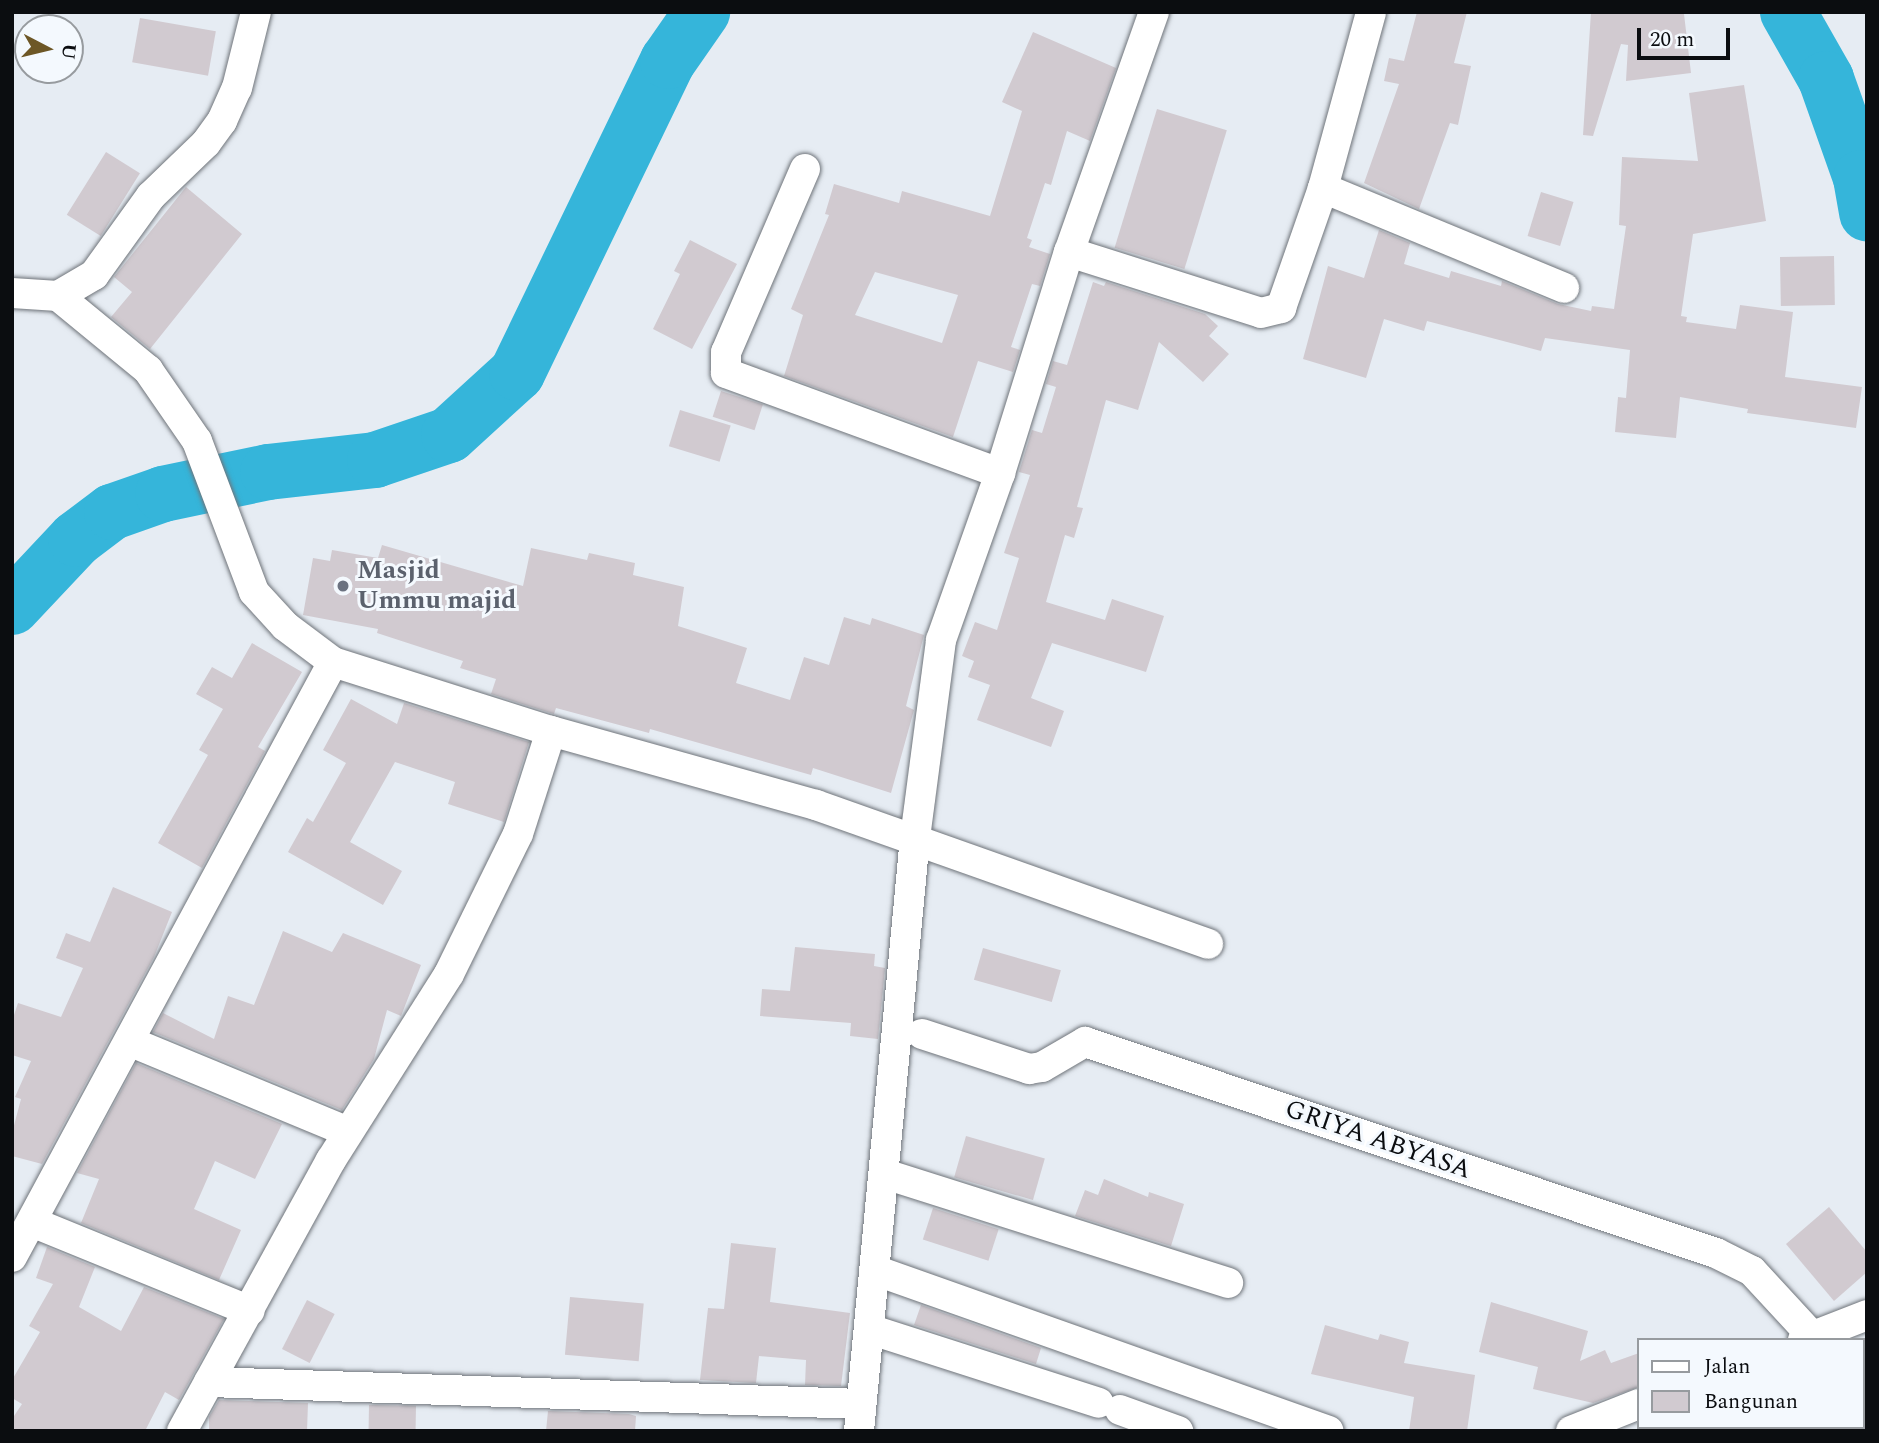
<!DOCTYPE html>
<html>
<head>
<meta charset="utf-8">
<style>
  body { margin:0 }
  #map { position:relative; width:1879px; height:1443px; overflow:hidden; background:#e6ecf3; font-family:Spectral,serif }
  div>[style] { position:absolute }
  .river>* { height:56px; margin:-28px; padding:0 28px; transform-origin:28px; border-radius:28px; background:#35b5da }
  .building>* { inset:0; background:#d1cad0; transform-origin:0 0 }
  .roads { filter:drop-shadow(0 0 2px #6f747a) drop-shadow(0 0 2px #6f747a) }
  .minor>* { height:30px; margin:-15px; padding:0 15px; transform-origin:15px; border-radius:15px; background:#fff }
  .dots>* { width:19px; height:19px; translate:-50% -50%; box-sizing:border-box; border:4px solid #f4f9fe; border-radius:50% }
  span { translate:-50% -50%; white-space:nowrap; text-align:center; line-height:1.15; -webkit-text-stroke:6px #f4f9fe; paint-order:stroke }
  .worship-label { font-size:26px; color:#5b616d; font-weight:700 }
  .left { translate:0 -50%; text-align:left }
  .street-label { font-size:26px; color:#0b0d10 }
  .frame { position:absolute; inset:0; border:14px solid #0b0d10; pointer-events:none }
  .legend { position:absolute; left:1637px; top:1338px; width:228px; height:91px; box-sizing:border-box; background:#f4f9fe; border:2px solid #979b9f; margin:0; padding:9px 12px; list-style:none; font-size:21px; color:#0b0d10 }
  .legend li { display:flex; align-items:center; gap:14px; height:35px }
  .legend b { width:35px; border:2px solid #979b9f }
  .north { position:absolute; left:14px; top:14px; width:70px; height:70px; box-sizing:border-box; background:#f4f9fe; border:2px solid #979b9f; border-radius:50%; rotate:97deg; font-size:19px; font-weight:700; line-height:28px; text-align:center; color:#0b0d10 }
  .north::after { content:''; display:block; margin:auto; width:24px; height:32px; background:#6d5726; clip-path:polygon(50% 0,100% 100%,50% 72%,0 100%) }
  .scale { position:absolute; left:1637px; top:28px; width:93px; height:32px; box-sizing:border-box; border:4px solid #0b0d10; border-top:0; padding-left:9px; font-size:21px; line-height:24px; white-space:nowrap; color:#0b0d10; -webkit-text-stroke:5px #f4f9fe; paint-order:stroke }
</style>
</head>
<body>
<div id="map">
  <div class="river">
    <i style="left:1788px;top:12px;width:77px;rotate:60.4deg"></i>
    <i style="left:1826px;top:79px;width:105px;rotate:70.5deg"></i>
    <i style="left:1861px;top:178px;width:36px;rotate:80deg"></i>
    <i style="left:12px;top:607px;width:93px;rotate:-46.7deg"></i>
    <i style="left:76px;top:539px;width:45px;rotate:-36.9deg"></i>
    <i style="left:112px;top:512px;width:54px;rotate:-19.4deg"></i>
    <i style="left:163px;top:494px;width:107px;rotate:-11.8deg"></i>
    <i style="left:268px;top:472px;width:108px;rotate:-6.4deg"></i>
    <i style="left:375px;top:460px;width:78px;rotate:-18.7deg"></i>
    <i style="left:449px;top:435px;width:92px;rotate:-42.4deg"></i>
    <i style="left:517px;top:373px;width:347px;rotate:-64.2deg"></i>
    <i style="left:668px;top:61px;width:60px;rotate:-55.2deg"></i>
  </div>
  <div class="building">
    <i style="clip-path:polygon(1417px 12px,1467px 12px,1454px 63px,1471px 66px,1458px 125px,1450px 123px,1419px 209px,1364px 183px,1399px 84px,1384px 81px,1389px 58px,1404px 61px)"></i>
    <i style="clip-path:polygon(1591px 12px,1684px 14px,1691px 73px,1626px 81px,1628px 45px,1621px 44px,1593px 136px,1583px 135px)"></i>
    <i style="left:140px;top:18px;width:77px;height:45px;rotate:10deg"></i>
    <i style="clip-path:polygon(evenodd,1033px 32px,1116px 68px,1090px 141px,1067px 131px,1051px 185px,1045px 183px,1027px 238px,1032px 240px,1029px 247px,1050px 254px,1040px 286px,1032px 284px,1011px 347px,1020px 350px,1013px 372px,978px 361px,953px 437px,784px 376px,803px 315px,791px 309px,829px 215px,825px 214px,834px 184px,899px 203px,902px 191px,990px 216px,1022px 111px,1002px 102px,1033px 32px,875px 272px,958px 295px,942px 343px,855px 315px,875px 272px)"></i>
    <i style="clip-path:polygon(1744px 85px,1766px 221px,1693px 234px,1681px 316px,1687px 317px,1686px 322px,1736px 329px,1740px 305px,1793px 312px,1785px 377px,1862px 387px,1856px 428px,1747px 413px,1748px 409px,1680px 397px,1676px 438px,1615px 432px,1618px 397px,1626px 398px,1630px 350px,1545px 338px,1541px 351px,1427px 321px,1424px 331px,1384px 319px,1366px 378px,1303px 359px,1328px 266px,1364px 278px,1379px 230px,1410px 243px,1404px 264px,1449px 278px,1451px 271px,1501px 286px,1502px 281px,1558px 304px,1591px 311px,1592px 306px,1614px 309px,1626px 226px,1619px 225px,1622px 157px,1698px 161px,1689px 93px)"></i>
    <i style="left:1157px;top:109px;width:73px;height:145px;rotate:17deg"></i>
    <i style="left:106px;top:152px;width:40px;height:74px;rotate:32deg"></i>
    <i style="clip-path:polygon(186px 187px,242px 234px,150px 349px,111px 317px,132px 292px,114px 277px)"></i>
    <i style="left:1541px;top:192px;width:34px;height:46px;rotate:17deg"></i>
    <i style="clip-path:polygon(690px 240px,737px 264px,692px 349px,653px 329px,680px 274px,674px 271px)"></i>
    <i style="left:1834px;top:256px;width:49px;height:54px;rotate:89deg"></i>
    <i style="clip-path:polygon(1093px 282px,1104px 286px,1106px 282px,1205px 314px,1218px 326px,1209px 336px,1229px 354px,1203px 382px,1159px 342px,1138px 410px,1106px 400px,1077px 507px,1083px 508px,1074px 538px,1065px 535px,1046px 602px,1105px 620px,1112px 599px,1164px 616px,1146px 672px,1052px 643px,1031px 698px,1064px 711px,1051px 747px,977px 720px,990px 685px,968px 677px,974px 661px,962px 656px,975px 622px,997px 630px,1019px 558px,1004px 553px,1030px 475px,1019px 472px,1032px 430px,1042px 433px,1056px 387px,1046px 384px,1053px 361px,1067px 365px)"></i>
    <i style="left:721px;top:391px;width:44px;height:27px;rotate:18deg"></i>
    <i style="left:680px;top:410px;width:53px;height:38px;rotate:17deg"></i>
    <i style="clip-path:polygon(382px 545px,523px 586px,531px 548px,587px 560px,589px 553px,635px 563px,633px 575px,684px 587px,678px 626px,747px 648px,736px 683px,790px 700px,804px 657px,829px 665px,844px 617px,870px 625px,872px 618px,924px 635px,906px 706px,914px 710px,891px 793px,813px 768px,811px 775px,650px 729px,649px 733px,556px 708px,554px 714px,491px 694px,496px 679px,460px 668px,463px 661px,377px 633px,378px 629px,303px 615px,313px 558px,330px 561px,332px 550px,378px 558px)"></i>
    <i style="clip-path:polygon(252px 643px,302px 672px,258px 747px,265px 751px,202px 868px,158px 843px,208px 755px,199px 750px,223px 709px,196px 694px,212px 667px,232px 678px)"></i>
    <i style="clip-path:polygon(351px 699px,397px 724px,404px 703px,529px 742px,504px 822px,448px 804px,455px 782px,395px 762px,350px 842px,402px 871px,383px 905px,288px 852px,307px 818px,313px 822px,346px 763px,323px 750px)"></i>
    <i style="clip-path:polygon(113px 887px,172px 912px,154px 957px,42px 1164px,12px 1156px,12px 1133px,21px 1099px,15px 1097px,31px 1061px,12px 1055px,12px 1021px,18px 1003px,61px 1017px,83px 968px,56px 958px,66px 933px,90px 942px)"></i>
    <i style="clip-path:polygon(283px 931px,332px 952px,343px 933px,421px 965px,401px 1016px,387px 1010px,374px 1059px,342px 1110px,153px 1032px,163px 1013px,214px 1039px,228px 996px,254px 1005px)"></i>
    <i style="clip-path:polygon(795px 947px,875px 954px,874px 966px,885px 968px,878px 1039px,850px 1036px,851px 1023px,760px 1016px,762px 989px,790px 991px)"></i>
    <i style="left:983px;top:948px;width:81px;height:33px;rotate:16deg"></i>
    <i style="clip-path:polygon(136px 1063px,282px 1124px,255px 1179px,215px 1161px,194px 1209px,241px 1230px,219px 1280px,81px 1223px,99px 1179px,77px 1173px)"></i>
    <i style="left:966px;top:1136px;width:82px;height:43px;rotate:16deg"></i>
    <i style="clip-path:polygon(1104px 1179px,1148px 1197px,1149px 1192px,1184px 1204px,1171px 1246px,1075px 1216px,1085px 1190px,1098px 1195px)"></i>
    <i style="clip-path:polygon(1829px 1207px,1867px 1252px,1867px 1272px,1834px 1301px,1786px 1244px)"></i>
    <i style="left:933px;top:1208px;width:69px;height:33px;rotate:18deg"></i>
    <i style="clip-path:polygon(731px 1243px,776px 1248px,770px 1302px,850px 1313px,841px 1386px,805px 1385px,806px 1360px,759px 1356px,756px 1383px,700px 1380px,708px 1308px,724px 1309px)"></i>
    <i style="clip-path:polygon(47px 1247px,95px 1267px,79px 1307px,121px 1331px,144px 1287px,224px 1319px,179px 1400px,165px 1392px,145px 1431px,12px 1431px,12px 1419px,22px 1404px,12px 1398px,12px 1380px,40px 1332px,29px 1326px,53px 1284px,36px 1278px)"></i>
    <i style="left:570px;top:1297px;width:74px;height:58px;rotate:5deg"></i>
    <i style="left:307px;top:1300px;width:31px;height:55px;rotate:27deg"></i>
    <i style="clip-path:polygon(1491px 1302px,1588px 1331px,1580px 1361px,1605px 1350px,1611px 1363px,1639px 1353px,1639px 1387px,1593px 1403px,1533px 1389px,1538px 1367px,1479px 1352px)"></i>
    <i style="clip-path:polygon(921px 1305px,1041px 1348px,1036px 1364px,914px 1325px)"></i>
    <i style="clip-path:polygon(1325px 1325px,1378px 1340px,1380px 1334px,1409px 1342px,1404px 1363px,1475px 1375px,1467px 1431px,1409px 1431px,1414px 1397px,1311px 1374px)"></i>
    <i style="clip-path:polygon(219px 1400px,308px 1403px,307px 1431px,209px 1431px,209px 1417px)"></i>
    <i style="left:369px;top:1405px;width:47px;height:26px;rotate:1deg"></i>
    <i style="clip-path:polygon(548px 1411px,629px 1414px,636px 1416px,635px 1431px,546px 1431px)"></i>
  </div>
  <div class="roads">
    <div class="minor">
      <i style="left:805px;top:169px;width:199px;rotate:113.3deg"></i>
      <i style="left:726px;top:352px;width:21px;rotate:90deg"></i>
      <i style="left:726px;top:373px;width:292px;rotate:20.1deg"></i>
      <i style="left:1323px;top:188px;width:261px;rotate:22.5deg"></i>
      <i style="left:1069px;top:252px;width:201px;rotate:17.6deg"></i>
      <i style="left:1261px;top:313px;width:21px;rotate:-14deg"></i>
      <i style="left:1281px;top:308px;width:127px;rotate:-70.7deg"></i>
      <i style="left:1323px;top:188px;width:182px;rotate:-74.7deg"></i>
      <i style="left:12px;top:293px;width:46px;rotate:3.7deg"></i>
      <i style="left:58px;top:296px;width:42px;rotate:-30.3deg"></i>
      <i style="left:94px;top:275px;width:97px;rotate:-54.2deg"></i>
      <i style="left:151px;top:196px;width:76px;rotate:-43.9deg"></i>
      <i style="left:206px;top:143px;width:27px;rotate:-54deg"></i>
      <i style="left:222px;top:121px;width:36px;rotate:-66deg"></i>
      <i style="left:237px;top:88px;width:78px;rotate:-76deg"></i>
      <i style="left:58px;top:296px;width:117px;rotate:39.4deg"></i>
      <i style="left:148px;top:370px;width:86px;rotate:55.4deg"></i>
      <i style="left:197px;top:441px;width:161px;rotate:69.3deg"></i>
      <i style="left:254px;top:592px;width:46px;rotate:47.6deg"></i>
      <i style="left:285px;top:626px;width:60px;rotate:36.9deg"></i>
      <i style="left:333px;top:662px;width:229px;rotate:17.6deg"></i>
      <i style="left:551px;top:731px;width:275px;rotate:15.6deg"></i>
      <i style="left:816px;top:805px;width:416px;rotate:19.5deg"></i>
      <i style="left:922px;top:1034px;width:113px;rotate:18.1deg"></i>
      <i style="left:1029px;top:1069px;width:13px;rotate:-9deg"></i>
      <i style="left:1042px;top:1067px;width:50px;rotate:-30.2deg"></i>
      <i style="left:1085px;top:1042px;width:665px;rotate:18.49deg"></i>
      <i style="left:1716px;top:1253px;width:40px;rotate:26.6deg"></i>
      <i style="left:1752px;top:1271px;width:88px;rotate:47.3deg"></i>
      <i style="left:131px;top:1042px;width:235px;rotate:22.5deg"></i>
      <i style="left:885px;top:1174px;width:360px;rotate:17.6deg"></i>
      <i style="left:32px;top:1222px;width:235px;rotate:22.2deg"></i>
      <i style="left:12px;top:1257px;width:676px;rotate:-61.65deg"></i>
      <i style="left:877px;top:1271px;width:479px;rotate:19.5deg"></i>
      <i style="left:872px;top:1330px;width:238px;rotate:17.8deg"></i>
      <i style="left:1803px;top:1340px;width:69px;rotate:-21.3deg"></i>
      <i style="left:209px;top:1382px;width:652px;rotate:1.93deg"></i>
      <i style="left:1120px;top:1410px;width:62px;rotate:19.9deg"></i>
      <i style="left:182px;top:1431px;width:309px;rotate:-61.2deg"></i>
      <i style="left:331px;top:1160px;width:220px;rotate:-57.6deg"></i>
      <i style="left:449px;top:974px;width:156px;rotate:-63.8deg"></i>
      <i style="left:518px;top:834px;width:108px;rotate:-72.2deg"></i>
      <i style="left:859px;top:1431px;width:596px;rotate:-84.61deg"></i>
      <i style="left:915px;top:838px;width:200px;rotate:-82.5deg"></i>
      <i style="left:941px;top:640px;width:177px;rotate:-70.5deg"></i>
      <i style="left:1000px;top:473px;width:232px;rotate:-72.7deg"></i>
      <i style="left:1069px;top:252px;width:255px;rotate:-70.5deg"></i>
      <i style="left:1571px;top:1431px;width:73px;rotate:-21.7deg"></i>
    </div>
  </div>
  <div class="dots">
    <i style="left:343px;top:586px;background:#6b7280"></i>
  </div>
  <div class="worship-label">
    <span class="left" style="left:357px;top:586px">Masjid<br>Ummu majid</span>
  </div>
  <div class="street-label">
    <span style="left:1378px;top:1140px;rotate:19deg">GRIYA ABYASA</span>
  </div>
  <div class="frame"></div>
  <ul class="legend">
  <li><b style="height:9px;background:#fff"></b>Jalan</li>
  <li><b style="height:19px;background:#d1cad0"></b>Bangunan</li>
  </ul>
  <div class="north">U</div>
  <div class="scale">20 m</div>
</div>
</body>
</html>
